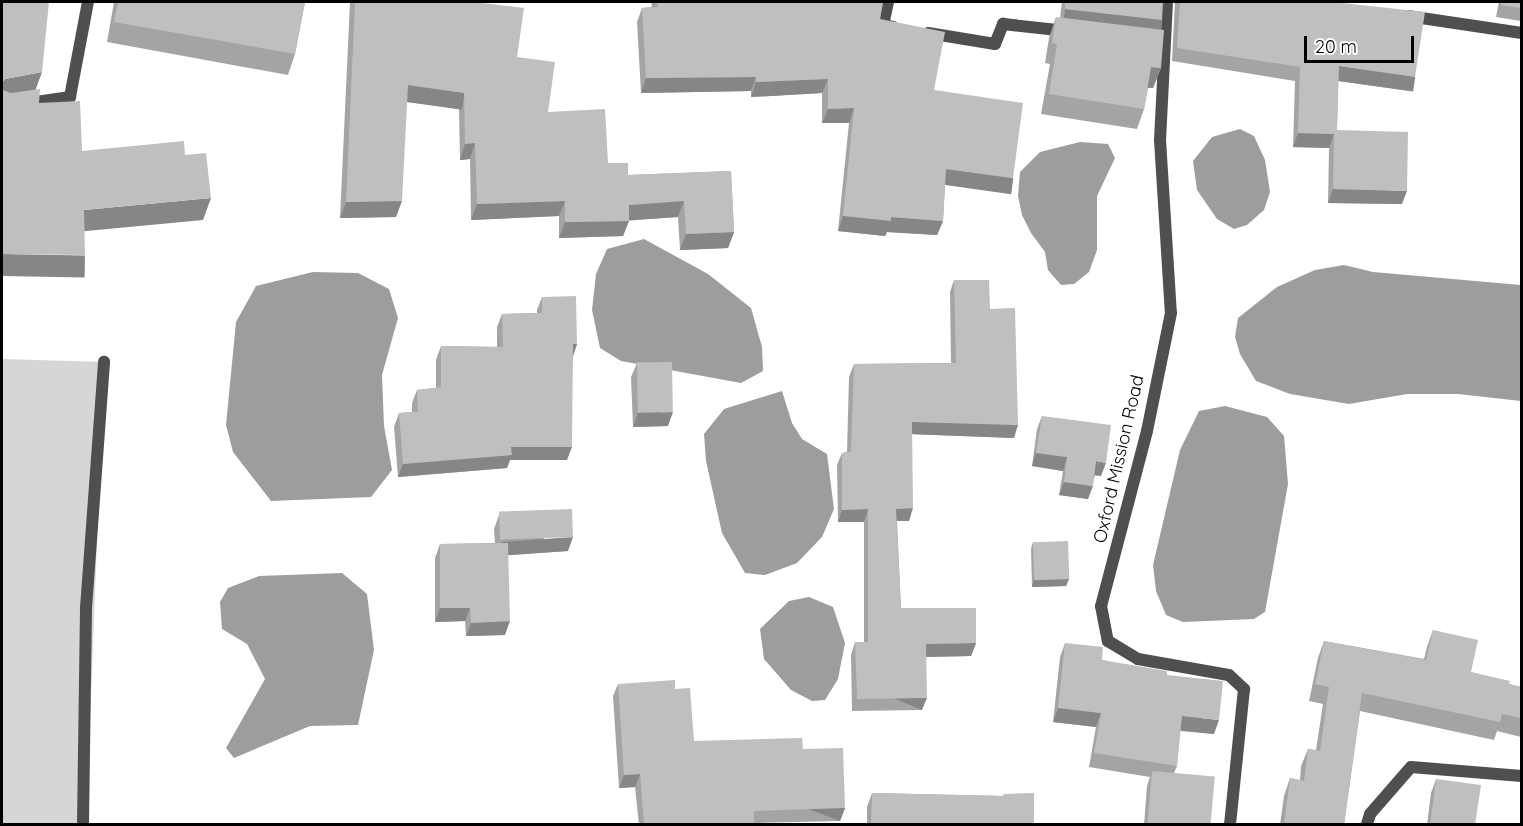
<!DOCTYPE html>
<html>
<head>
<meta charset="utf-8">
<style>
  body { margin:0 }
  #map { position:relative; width:1523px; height:826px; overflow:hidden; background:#fff; font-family:Quicksand,sans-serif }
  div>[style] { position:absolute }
  .green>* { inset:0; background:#d6d6d6 }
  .water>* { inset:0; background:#9d9d9d }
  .service>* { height:12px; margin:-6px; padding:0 6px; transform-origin:6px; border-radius:6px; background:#4f4f4f }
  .pedestrian>* { height:12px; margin:-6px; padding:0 6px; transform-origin:6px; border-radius:6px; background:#4f4f4f }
  .minor>* { height:12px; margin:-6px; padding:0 6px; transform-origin:6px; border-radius:6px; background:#4f4f4f }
  .wall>* { inset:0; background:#a4a4a4 }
  .shaded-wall>* { inset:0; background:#868686; transform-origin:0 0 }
  .building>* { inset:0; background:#bfbfbf; transform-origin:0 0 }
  span { translate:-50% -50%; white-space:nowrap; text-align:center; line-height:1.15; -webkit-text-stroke:5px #fff; paint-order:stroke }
  .street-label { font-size:18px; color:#000 }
  .frame { position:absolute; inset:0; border:3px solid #000; pointer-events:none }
  .scale { position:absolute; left:1304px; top:36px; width:110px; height:27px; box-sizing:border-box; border:3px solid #000; border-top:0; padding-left:8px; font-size:18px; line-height:21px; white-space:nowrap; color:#000; -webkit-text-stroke:4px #fff; paint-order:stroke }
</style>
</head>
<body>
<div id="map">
  <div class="green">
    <i style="clip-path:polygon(2px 359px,104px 362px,86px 824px,2px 824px)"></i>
  </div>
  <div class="water">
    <i style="clip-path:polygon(1240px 129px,1254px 136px,1265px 160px,1270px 192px,1264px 210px,1247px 225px,1234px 229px,1217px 219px,1197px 190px,1193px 161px,1212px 137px)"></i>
    <i style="clip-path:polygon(1080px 142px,1108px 144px,1115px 158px,1097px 196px,1097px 250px,1089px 272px,1074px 284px,1061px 285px,1048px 270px,1045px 252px,1031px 233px,1022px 215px,1018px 196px,1020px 172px,1040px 152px)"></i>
    <i style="clip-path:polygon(644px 239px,708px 274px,751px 308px,762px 347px,763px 371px,741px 383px,621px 361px,600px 348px,592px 310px,596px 274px,607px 249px)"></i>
    <i style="clip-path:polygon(1344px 265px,1373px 272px,1521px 285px,1521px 401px,1458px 394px,1407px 394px,1349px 404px,1290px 394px,1256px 381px,1240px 354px,1235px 337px,1238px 318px,1277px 287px,1315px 270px)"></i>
    <i style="clip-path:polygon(313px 272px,358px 273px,389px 289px,398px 318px,382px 375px,384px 426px,392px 470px,371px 497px,271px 501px,233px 452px,226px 425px,236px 322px,256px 286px)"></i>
    <i style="clip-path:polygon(782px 391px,792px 423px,802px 439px,827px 454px,834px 509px,822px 537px,797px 563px,765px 575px,745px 573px,722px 533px,706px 461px,704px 434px,724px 409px)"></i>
    <i style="clip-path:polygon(1225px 406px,1267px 417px,1284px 436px,1288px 484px,1265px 612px,1254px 619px,1183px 622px,1166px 615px,1156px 591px,1153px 565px,1180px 450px,1199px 411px)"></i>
    <i style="clip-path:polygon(342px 573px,367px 594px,374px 650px,358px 725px,310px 726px,234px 758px,226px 748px,265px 679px,247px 644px,222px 629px,220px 602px,228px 588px,259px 576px)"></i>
    <i style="clip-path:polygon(809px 597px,833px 607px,845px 643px,838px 679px,825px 700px,812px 701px,791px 690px,764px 659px,760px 629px,789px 601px)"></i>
  </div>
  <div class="service">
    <i style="left:1367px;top:824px;width:10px;rotate:-73deg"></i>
    <i style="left:1370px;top:814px;width:62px;rotate:-48.9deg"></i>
    <i style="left:1411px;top:767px;width:111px;rotate:4.6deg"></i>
  </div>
  <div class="pedestrian">
    <i style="left:83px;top:824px;width:216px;rotate:-89.2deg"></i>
    <i style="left:86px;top:608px;width:247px;rotate:-85.8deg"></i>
  </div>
  <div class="minor">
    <i style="left:888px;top:2px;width:24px;rotate:102deg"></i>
    <i style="left:883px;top:25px;width:10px;rotate:11deg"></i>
    <i style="left:1167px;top:2px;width:138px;rotate:92.9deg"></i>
    <i style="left:1160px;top:140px;width:173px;rotate:86.4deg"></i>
    <i style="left:1171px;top:313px;width:120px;rotate:101.5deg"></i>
    <i style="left:1147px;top:431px;width:181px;rotate:104.7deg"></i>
    <i style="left:1101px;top:606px;width:36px;rotate:79deg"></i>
    <i style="left:1108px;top:641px;width:35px;rotate:31deg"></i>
    <i style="left:1138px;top:659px;width:92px;rotate:10deg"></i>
    <i style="left:1229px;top:675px;width:21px;rotate:43deg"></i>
    <i style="left:1244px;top:689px;width:136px;rotate:95.9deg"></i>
    <i style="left:1408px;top:16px;width:115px;rotate:8.5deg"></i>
    <i style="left:928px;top:33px;width:68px;rotate:9.3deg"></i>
    <i style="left:995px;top:44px;width:22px;rotate:-68deg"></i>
    <i style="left:1003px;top:24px;width:64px;rotate:6.2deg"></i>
    <i style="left:2px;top:107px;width:69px;rotate:-8.4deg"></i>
    <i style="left:70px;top:97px;width:97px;rotate:-79.3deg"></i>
  </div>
  <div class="wall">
    <i style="clip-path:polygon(114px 2px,305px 2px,295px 54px,288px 75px,107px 42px)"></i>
    <i style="clip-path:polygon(350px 2px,473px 2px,517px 57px,548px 112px,608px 163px,628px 175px,731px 171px,734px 232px,728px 248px,680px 250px,678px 217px,629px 220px,623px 236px,559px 238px,559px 216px,471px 220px,470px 159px,460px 160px,459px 109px,407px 102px,396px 217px,340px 218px)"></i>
    <i style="clip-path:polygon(651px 2px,883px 2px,880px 19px,934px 90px,1013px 178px,1007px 193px,945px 184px,943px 221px,937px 235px,887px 232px,885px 236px,838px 231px,849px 123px,822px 123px,822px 93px,751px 97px,751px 91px,641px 93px,637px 22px,642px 8px,652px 7px)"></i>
    <i style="clip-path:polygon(1062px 2px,1163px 2px,1159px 29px,1161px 68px,1153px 88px,1148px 88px,1144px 109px,1137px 129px,1041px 114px,1050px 64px,1045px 63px,1049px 38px,1056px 17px,1060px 18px)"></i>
    <i style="clip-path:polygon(1174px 2px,1333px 2px,1415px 77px,1411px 91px,1338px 81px,1337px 130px,1402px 204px,1328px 203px,1329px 148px,1293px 147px,1295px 81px,1172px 61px,1175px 2px)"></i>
    <i style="clip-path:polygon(1499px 2px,1521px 2px,1521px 21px,1496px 17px)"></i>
    <i style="clip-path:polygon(954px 280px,990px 309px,1014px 438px,912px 434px,909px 521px,897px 521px,901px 608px,976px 643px,971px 656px,926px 657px,922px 710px,852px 711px,851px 655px,855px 642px,864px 642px,864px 522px,838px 522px,837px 465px,842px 453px,847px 452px,849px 377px,854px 364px,951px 363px,950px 292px)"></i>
    <i style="clip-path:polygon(542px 297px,577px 344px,573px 357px,567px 460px,510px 460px,507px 468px,398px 477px,394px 427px,399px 413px,412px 412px,412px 403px,417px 390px,436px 388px,436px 360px,441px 346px,497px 347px,497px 327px,502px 314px,537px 313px,537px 310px)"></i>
    <i style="clip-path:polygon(637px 363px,668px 426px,633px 427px,631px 377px)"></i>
    <i style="clip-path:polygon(1042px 416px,1101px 476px,1095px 475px,1088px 499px,1059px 495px,1063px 471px,1032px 466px,1037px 429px)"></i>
    <i style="clip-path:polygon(499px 515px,568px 551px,508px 555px,505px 635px,466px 636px,465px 621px,435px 622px,435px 558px,440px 544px,495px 543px,494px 529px)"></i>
    <i style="clip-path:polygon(1033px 542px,1069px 579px,1066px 586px,1032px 587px,1031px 549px)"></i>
    <i style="clip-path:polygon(1433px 630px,1471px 672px,1509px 684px,1521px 687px,1521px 737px,1497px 731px,1494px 740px,1360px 711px,1344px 825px,1280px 825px,1284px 796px,1290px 778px,1300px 780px,1301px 766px,1308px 749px,1316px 750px,1323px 704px,1309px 701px,1318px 658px,1324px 641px,1424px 659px,1427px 647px)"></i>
    <i style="clip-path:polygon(1065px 643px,1102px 660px,1167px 675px,1214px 734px,1180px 731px,1177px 766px,1174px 773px,1212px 825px,1144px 825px,1147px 786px,1150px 777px,1089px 767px,1096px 727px,1053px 722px,1060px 657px)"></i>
    <i style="clip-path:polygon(618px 684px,675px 689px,694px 741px,803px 749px,845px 808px,840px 821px,754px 823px,754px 825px,639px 825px,635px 787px,619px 788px,613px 696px)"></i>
    <i style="clip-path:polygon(1436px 779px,1475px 825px,1427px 825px,1431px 793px)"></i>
    <i style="clip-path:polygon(872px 793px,1003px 796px,1004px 794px,1034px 825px,867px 825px,867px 807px)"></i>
  </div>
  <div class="shaded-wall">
    <i style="left:1065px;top:9px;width:98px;height:14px;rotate:6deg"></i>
    <i style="left:1339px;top:66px;width:77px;height:15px;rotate:8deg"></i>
    <i style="clip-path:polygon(1151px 67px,1161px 68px,1153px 88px,1144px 87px)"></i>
    <i style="clip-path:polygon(42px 72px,34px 94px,2px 100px,2px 83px,5px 79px)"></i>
    <i style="clip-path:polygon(756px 77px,751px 91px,641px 93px,646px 78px)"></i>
    <i style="clip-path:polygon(828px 79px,822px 93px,751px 97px,756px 82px)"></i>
    <i style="left:408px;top:85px;width:57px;height:17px;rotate:8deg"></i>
    <i style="clip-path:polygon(854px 108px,849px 123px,822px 123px,828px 109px)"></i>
    <i style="clip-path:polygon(1298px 133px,1334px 134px,1329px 148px,1293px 147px)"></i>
    <i style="clip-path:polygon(475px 143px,470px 159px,460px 160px,465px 144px)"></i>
    <i style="left:946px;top:169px;width:68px;height:16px;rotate:8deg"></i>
    <i style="clip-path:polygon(1333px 189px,1407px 191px,1402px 204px,1328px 203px)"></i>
    <i style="clip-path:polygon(211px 198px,203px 220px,76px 232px,84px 210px)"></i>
    <i style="clip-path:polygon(402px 201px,396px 217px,340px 218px,346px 202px)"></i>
    <i style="clip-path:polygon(565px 201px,559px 216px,471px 220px,477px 204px)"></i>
    <i style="clip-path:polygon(684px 201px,678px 217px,623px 221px,629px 205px)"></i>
    <i style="clip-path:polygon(843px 216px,891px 217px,943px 221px,937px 235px,887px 232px,885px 236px,838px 231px)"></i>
    <i style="clip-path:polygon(629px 221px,623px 236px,559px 238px,565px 222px)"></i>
    <i style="clip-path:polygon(734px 232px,728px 248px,680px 250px,686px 234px)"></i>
    <i style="left:2px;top:254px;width:83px;height:22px;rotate:1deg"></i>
    <i style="clip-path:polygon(573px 344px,577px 344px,572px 358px)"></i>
    <i style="clip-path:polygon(673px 412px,668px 426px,633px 427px,638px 413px)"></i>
    <i style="clip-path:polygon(912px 422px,1018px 425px,1014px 438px,907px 434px)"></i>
    <i style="clip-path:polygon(511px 447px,572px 447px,567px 460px,510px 460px,507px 468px,398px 477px,403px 464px)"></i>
    <i style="clip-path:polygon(1036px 453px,1067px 457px,1063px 471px,1032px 466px)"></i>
    <i style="clip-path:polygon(1096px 461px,1106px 463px,1101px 476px,1092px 475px)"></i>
    <i style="clip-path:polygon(1064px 482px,1093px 486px,1088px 499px,1059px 495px)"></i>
    <i style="clip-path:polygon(913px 508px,909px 521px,892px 521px,896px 509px)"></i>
    <i style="clip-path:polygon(868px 509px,864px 522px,838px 522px,842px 510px)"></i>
    <i style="clip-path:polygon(573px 537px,568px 551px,497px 556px,502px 542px)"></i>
    <i style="clip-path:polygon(1034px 579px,1069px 579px,1066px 586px,1032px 587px)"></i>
    <i style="clip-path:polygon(440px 608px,470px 608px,465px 621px,435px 622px)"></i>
    <i style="clip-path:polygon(510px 621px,505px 635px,466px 636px,471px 623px)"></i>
    <i style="clip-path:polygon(976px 643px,971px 656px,921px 657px,926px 644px)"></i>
    <i style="left:927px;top:698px;width:13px;height:70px;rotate:113deg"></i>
    <i style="clip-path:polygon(1058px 708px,1101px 713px,1096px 727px,1053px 722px)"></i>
    <i style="clip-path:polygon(1182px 716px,1219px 720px,1214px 734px,1177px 730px)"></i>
    <i style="clip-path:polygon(640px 774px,635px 787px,619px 788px,624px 775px)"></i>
    <i style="left:845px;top:808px;width:14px;height:91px;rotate:111deg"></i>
  </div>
  <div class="building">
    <i style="clip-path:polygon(2px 2px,49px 2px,42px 72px,5px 79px,2px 83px,3px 90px,11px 93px,40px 89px,39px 103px,80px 101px,82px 151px,184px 141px,185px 155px,206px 153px,211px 198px,84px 210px,85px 255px,2px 254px)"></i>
    <i style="clip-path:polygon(118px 2px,305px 2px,295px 54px,114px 22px)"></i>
    <i style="clip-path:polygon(355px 2px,473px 2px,524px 8px,517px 57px,555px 62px,548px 112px,605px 109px,608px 163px,628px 163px,628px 175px,731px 171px,734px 232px,686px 234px,684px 201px,629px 205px,629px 221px,565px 222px,565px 201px,477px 204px,475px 143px,465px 144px,464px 93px,408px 85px,402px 201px,346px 202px)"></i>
    <i style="clip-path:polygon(657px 2px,883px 2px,880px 19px,945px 32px,934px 90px,1023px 103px,1013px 178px,946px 169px,943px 221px,891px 217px,891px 221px,843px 216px,854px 108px,828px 109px,828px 79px,756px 82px,756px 77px,646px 78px,642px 8px,658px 7px)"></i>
    <i style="clip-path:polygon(1065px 2px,1163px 2px,1162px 20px,1065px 9px)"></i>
    <i style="clip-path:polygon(1180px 2px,1333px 2px,1425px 12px,1415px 77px,1339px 66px,1337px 130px,1408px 132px,1407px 191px,1333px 189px,1334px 134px,1298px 133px,1300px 67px,1177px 48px)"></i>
    <i style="clip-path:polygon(1501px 2px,1521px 2px,1521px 8px,1501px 5px)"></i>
    <i style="clip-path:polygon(1056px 17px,1164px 30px,1161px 68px,1151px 67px,1144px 109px,1049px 94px,1057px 44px,1052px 43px)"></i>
    <i style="clip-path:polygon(954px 280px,989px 280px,990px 309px,1015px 308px,1018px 425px,912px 422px,913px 508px,896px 509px,901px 608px,976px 608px,976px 643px,926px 644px,927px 698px,857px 699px,855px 642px,868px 642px,868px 509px,842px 510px,842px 453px,851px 452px,854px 364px,956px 363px)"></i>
    <i style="clip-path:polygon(576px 296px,577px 344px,573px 344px,572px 447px,511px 447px,512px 455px,403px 464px,399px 413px,418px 412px,417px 390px,441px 387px,441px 346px,503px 347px,502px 314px,542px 313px,542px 297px)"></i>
    <i style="left:672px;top:362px;width:50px;height:35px;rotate:89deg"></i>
    <i style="clip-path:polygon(1042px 416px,1111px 425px,1106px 463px,1096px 461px,1093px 486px,1064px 482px,1067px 457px,1036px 453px)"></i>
    <i style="left:572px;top:509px;width:28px;height:73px;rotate:88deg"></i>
    <i style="left:1068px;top:541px;width:38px;height:35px;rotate:88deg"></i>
    <i style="clip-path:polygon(508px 543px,510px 621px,471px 623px,470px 608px,440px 608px,440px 544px)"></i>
    <i style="clip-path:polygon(1433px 630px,1478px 640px,1471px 672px,1510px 681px,1509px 684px,1521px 687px,1521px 718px,1502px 714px,1500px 722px,1362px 693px,1344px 825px,1284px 825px,1290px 778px,1304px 781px,1308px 749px,1320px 751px,1329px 687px,1315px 684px,1324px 641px,1426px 660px)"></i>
    <i style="clip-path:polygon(1065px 643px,1103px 647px,1102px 660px,1167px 671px,1167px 675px,1223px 681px,1219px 720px,1182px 716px,1177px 766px,1094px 753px,1101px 713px,1058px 708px)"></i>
    <i style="clip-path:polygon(675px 680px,675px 689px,690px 688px,694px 741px,802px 738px,803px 749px,843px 748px,845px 808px,754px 811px,754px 825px,644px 825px,640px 774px,624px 775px,618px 684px)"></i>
    <i style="left:1152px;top:771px;width:63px;height:54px;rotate:5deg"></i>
    <i style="clip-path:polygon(1436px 779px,1481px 785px,1475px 825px,1430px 825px)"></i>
    <i style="clip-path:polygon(872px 793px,1004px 796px,1004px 794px,1034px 793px,1034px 825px,871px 825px)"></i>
  </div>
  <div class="street-label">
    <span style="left:1119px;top:459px;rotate:-77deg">Oxford Mission Road</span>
  </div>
  <div class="frame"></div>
  <div class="scale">20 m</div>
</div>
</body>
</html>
